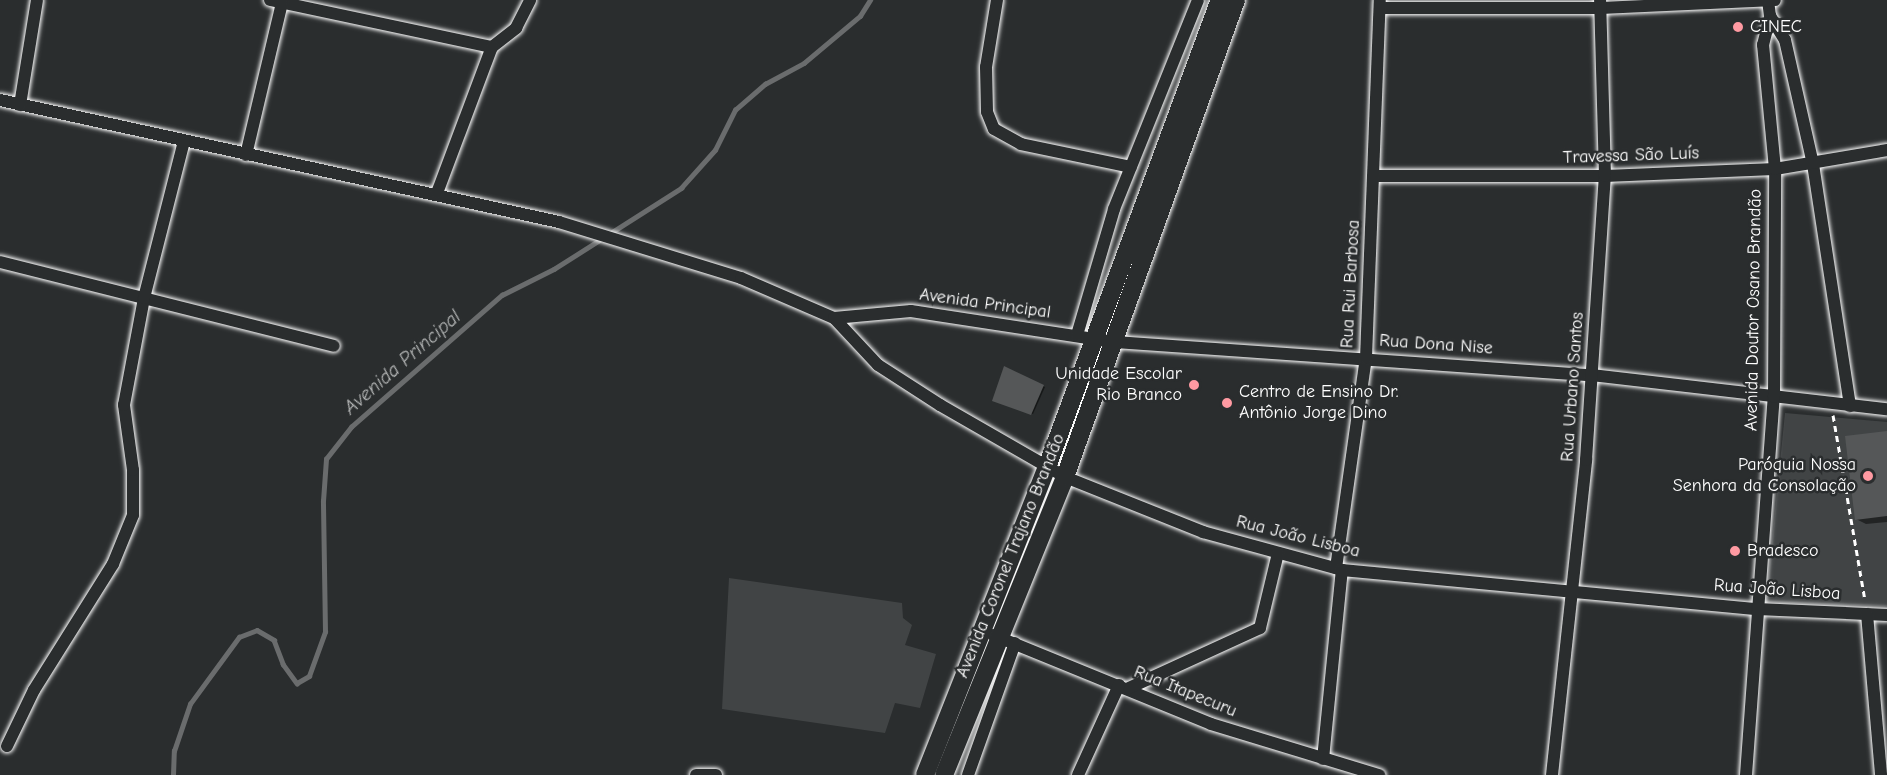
<!DOCTYPE html>
<html>
<head>
<meta charset="utf-8">
<style>
  body { margin:0 }
  #map { position:relative; width:1887px; height:775px; overflow:hidden; background:#2a2d2e; font-family:"Comic Neue",sans-serif }
  div>[style] { position:absolute }
  .green>* { inset:0; background:#414445 }
  .shadow>* { inset:0; background:#0007 }
  .stream>* { height:4.5px; margin:-2.25px; padding:0 2.25px; transform-origin:2.25px; border-radius:2.25px; background:#6a6c6d }
  .building>* { inset:0; background:#555758 }
  .path>* { height:3px; margin-top:-1.5px; transform-origin:0; background:repeating-linear-gradient(90deg,#fff 0 6px,transparent 0 10.5px) }
  .roads { filter:drop-shadow(0 0 2px #fff) drop-shadow(0 0 2px #fff) }
  .minor>* { height:12px; margin:-6px; padding:0 6px; transform-origin:6px; border-radius:6px; background:#2a2d2e }
  .primary>* { height:18px; margin:-9px; padding:0 9px; transform-origin:9px; border-radius:9px; background:#2a2d2e }
  .dots>* { width:16px; height:16px; translate:-50% -50%; box-sizing:border-box; border:3px solid #2a2d2e; border-radius:50% }
  span { translate:-50% -50%; white-space:nowrap; text-align:center; line-height:1.15; -webkit-text-stroke:5px #2a2d2e; paint-order:stroke }
  .poi-label { font-size:18px; color:#fff }
  .left { translate:0 -50%; text-align:left }
  .right { translate:-100% -50%; text-align:right }
  .street-label { font-size:18px; color:#fff }
  .water-label { font-size:20px; color:#b4b6b6; font-style:italic }
</style>
</head>
<body>
<div id="map">
  <div class="green">
    <i style="clip-path:polygon(1785px 413px,1887px 422px,1887px 606px,1766px 602px)"></i>
    <i style="clip-path:polygon(729px 578px,902px 603px,903px 618px,912px 625px,905px 645px,936px 654px,920px 708px,895px 703px,885px 733px,722px 709px)"></i>
  </div>
  <div class="shadow">
    <i style="clip-path:polygon(1005px 368px,1045px 387px,1033px 414px,995px 401px)"></i>
    <i style="clip-path:polygon(1887px 433px,1887px 522px,1866px 524px,1856px 519px)"></i>
  </div>
  <div class="stream">
    <i style="left:173px;top:775px;width:24px;rotate:-88deg"></i>
    <i style="left:174px;top:751px;width:50px;rotate:-71.2deg"></i>
    <i style="left:190px;top:704px;width:83px;rotate:-53.8deg"></i>
    <i style="left:239px;top:637px;width:19px;rotate:-21deg"></i>
    <i style="left:257px;top:630px;width:20px;rotate:30deg"></i>
    <i style="left:274px;top:640px;width:26px;rotate:69deg"></i>
    <i style="left:283px;top:664px;width:24px;rotate:54deg"></i>
    <i style="left:297px;top:683px;width:14px;rotate:-30deg"></i>
    <i style="left:309px;top:676px;width:47px;rotate:-70deg"></i>
    <i style="left:325px;top:632px;width:131px;rotate:-90.9deg"></i>
    <i style="left:323px;top:501px;width:42px;rotate:-85.9deg"></i>
    <i style="left:326px;top:459px;width:41px;rotate:-52deg"></i>
    <i style="left:351px;top:427px;width:201px;rotate:-41.2deg"></i>
    <i style="left:502px;top:295px;width:58px;rotate:-26.6deg"></i>
    <i style="left:554px;top:269px;width:151px;rotate:-32.5deg"></i>
    <i style="left:681px;top:188px;width:51px;rotate:-48.2deg"></i>
    <i style="left:715px;top:150px;width:45px;rotate:-63.4deg"></i>
    <i style="left:735px;top:110px;width:40px;rotate:-41deg"></i>
    <i style="left:765px;top:84px;width:44px;rotate:-28.3deg"></i>
    <i style="left:804px;top:63px;width:73px;rotate:-40deg"></i>
    <i style="left:860px;top:16px;width:19px;rotate:-58deg"></i>
  </div>
  <div class="building">
    <i style="clip-path:polygon(1004px 366px,1044px 385px,1031px 415px,992px 401px)"></i>
    <i style="clip-path:polygon(1887px 431px,1887px 516px,1855px 520px,1845px 436px)"></i>
  </div>
  <div class="path">
    <i style="left:1833px;top:415px;width:189px;rotate:80.2deg"></i>
  </div>
  <div class="roads">
    <div class="minor">
      <i style="left:270px;top:0;width:227px;rotate:12deg"></i>
      <i style="left:997px;top:0;width:68px;rotate:99.3deg"></i>
      <i style="left:986px;top:67px;width:45px;rotate:88.7deg"></i>
      <i style="left:987px;top:112px;width:18px;rotate:68deg"></i>
      <i style="left:994px;top:129px;width:31px;rotate:29deg"></i>
      <i style="left:1021px;top:144px;width:112px;rotate:11.8deg"></i>
      <i style="left:1768px;top:0;width:16px;rotate:83deg"></i>
      <i style="left:1770px;top:16px;width:28px;rotate:58deg"></i>
      <i style="left:1785px;top:40px;width:127px;rotate:77.3deg"></i>
      <i style="left:1813px;top:164px;width:245px;rotate:81.3deg"></i>
      <i style="left:1380px;top:8px;width:221px"></i>
      <i style="left:1601px;top:8px;width:174px;rotate:-2.6deg"></i>
      <i style="left:492px;top:47px;width:31px;rotate:-38deg"></i>
      <i style="left:516px;top:28px;width:31px;rotate:-63deg"></i>
      <i style="left:0;top:100px;width:572px;rotate:12.31deg"></i>
      <i style="left:559px;top:222px;width:190px;rotate:17.1deg"></i>
      <i style="left:741px;top:278px;width:101px;rotate:23.3deg"></i>
      <i style="left:834px;top:318px;width:77px;rotate:-5.2deg"></i>
      <i style="left:911px;top:311px;width:205px;rotate:8.7deg"></i>
      <i style="left:1114px;top:342px;width:478px;rotate:4deg"></i>
      <i style="left:1591px;top:375px;width:298px;rotate:6.6deg"></i>
      <i style="left:20px;top:105px;width:106px;rotate:-80.8deg"></i>
      <i style="left:246px;top:155px;width:156px;rotate:-76.7deg"></i>
      <i style="left:1375px;top:176px;width:230px"></i>
      <i style="left:1605px;top:176px;width:170px;rotate:-2.4deg"></i>
      <i style="left:1775px;top:169px;width:114px;rotate:-9.6deg"></i>
      <i style="left:437px;top:193px;width:156px;rotate:-69.4deg"></i>
      <i style="left:0;top:262px;width:344px;rotate:14.1deg"></i>
      <i style="left:834px;top:318px;width:64px;rotate:46.9deg"></i>
      <i style="left:878px;top:365px;width:74px;rotate:32.8deg"></i>
      <i style="left:940px;top:405px;width:144px;rotate:29.9deg"></i>
      <i style="left:1065px;top:477px;width:149px;rotate:21.7deg"></i>
      <i style="left:1203px;top:532px;width:144px;rotate:15.3deg"></i>
      <i style="left:1342px;top:570px;width:417px;rotate:5.4deg"></i>
      <i style="left:1757px;top:609px;width:130px;rotate:2.6deg"></i>
      <i style="left:1077px;top:335px;width:131px;rotate:-73.6deg"></i>
      <i style="left:1114px;top:209px;width:225px;rotate:-68.1deg"></i>
      <i style="left:1336px;top:568px;width:212px;rotate:-81.9deg"></i>
      <i style="left:1366px;top:358px;width:358px;rotate:-87.8deg"></i>
      <i style="left:1867px;top:614px;width:162px;rotate:85deg"></i>
      <i style="left:993px;top:635px;width:235px;rotate:22.2deg"></i>
      <i style="left:1211px;top:724px;width:176px;rotate:16.9deg"></i>
      <i style="left:1129px;top:688px;width:144px;rotate:-24.6deg"></i>
      <i style="left:1260px;top:628px;width:77px;rotate:-76.5deg"></i>
      <i style="left:7px;top:746px;width:62px;rotate:-64.3deg"></i>
      <i style="left:34px;top:690px;width:149px;rotate:-57.9deg"></i>
      <i style="left:113px;top:564px;width:53px;rotate:-67.8deg"></i>
      <i style="left:133px;top:515px;width:45px;rotate:-90deg"></i>
      <i style="left:133px;top:470px;width:66px;rotate:-97.9deg"></i>
      <i style="left:124px;top:405px;width:109px;rotate:-79.4deg"></i>
      <i style="left:144px;top:298px;width:162px;rotate:-75.7deg"></i>
      <i style="left:1323px;top:759px;width:190px;rotate:-84.3deg"></i>
      <i style="left:696px;top:775px;width:20px"></i>
      <i style="left:968px;top:775px;width:140px;rotate:-70.4deg"></i>
      <i style="left:1078px;top:775px;width:99px;rotate:-65.5deg"></i>
      <i style="left:1552px;top:775px;width:317px;rotate:-83.8deg"></i>
      <i style="left:1586px;top:460px;width:285px;rotate:-86.2deg"></i>
      <i style="left:1605px;top:176px;width:176px;rotate:-91.6deg"></i>
      <i style="left:1746px;top:775px;width:379px;rotate:-85.8deg"></i>
      <i style="left:1774px;top:397px;width:228px;rotate:-89.7deg"></i>
      <i style="left:1775px;top:169px;width:125px;rotate:-95.5deg"></i>
      <i style="left:1763px;top:45px;width:30px;rotate:-76deg"></i>
    </div>
    <div class="primary">
      <i style="left:925px;top:775px;width:331px;rotate:-68.4deg"></i>
      <i style="left:1047px;top:467px;width:498px;rotate:-69.7deg"></i>
      <i style="left:944px;top:775px;width:322px;rotate:-67.9deg"></i>
      <i style="left:1065px;top:477px;width:507px;rotate:-70.28deg"></i>
    </div>
  </div>
  <div class="dots">
    <i style="left:1738px;top:27px;background:#ff9aa2"></i>
    <i style="left:1194px;top:385px;background:#ff9aa2"></i>
    <i style="left:1227px;top:403px;background:#ff9aa2"></i>
    <i style="left:1868px;top:476px;background:#ff9aa2"></i>
    <i style="left:1735px;top:551px;background:#ff9aa2"></i>
  </div>
  <div class="poi-label">
    <span class="left" style="left:1750px;top:27px">CINEC</span>
    <span class="right" style="left:1182px;top:385px">Unidade Escolar<br>Rio Branco</span>
    <span class="left" style="left:1239px;top:403px">Centro de Ensino Dr.<br>Antônio Jorge Dino</span>
    <span class="right" style="left:1856px;top:476px">Paróquia Nossa<br>Senhora da Consolação</span>
    <span class="left" style="left:1747px;top:551px">Bradesco</span>
  </div>
  <div class="street-label">
    <span style="left:1631px;top:156px;rotate:-2deg">Travessa São Luís</span>
    <span style="left:1351px;top:284px;rotate:-87deg">Rua Rui Barbosa</span>
    <span style="left:985px;top:304px;rotate:8deg">Avenida Principal</span>
    <span style="left:1754px;top:310px;rotate:-89deg">Avenida Doutor Osano Brandão</span>
    <span style="left:1436px;top:345px;rotate:4deg">Rua Dona Nise</span>
    <span style="left:1573px;top:387px;rotate:-86deg">Rua Urbano Santos</span>
    <span style="left:1298px;top:537px;rotate:14deg">Rua João Lisboa</span>
    <span style="left:1011px;top:556px;rotate:-68deg">Avenida Coronel Trajano Brandão</span>
    <span style="left:1777px;top:590px;rotate:4deg">Rua João Lisboa</span>
    <span style="left:1185px;top:692px;rotate:22deg">Rua Itapecuru</span>
  </div>
  <div class="water-label">
    <span style="left:402px;top:362px;rotate:-41deg">Avenida Principal</span>
  </div>
</div>
</body>
</html>
